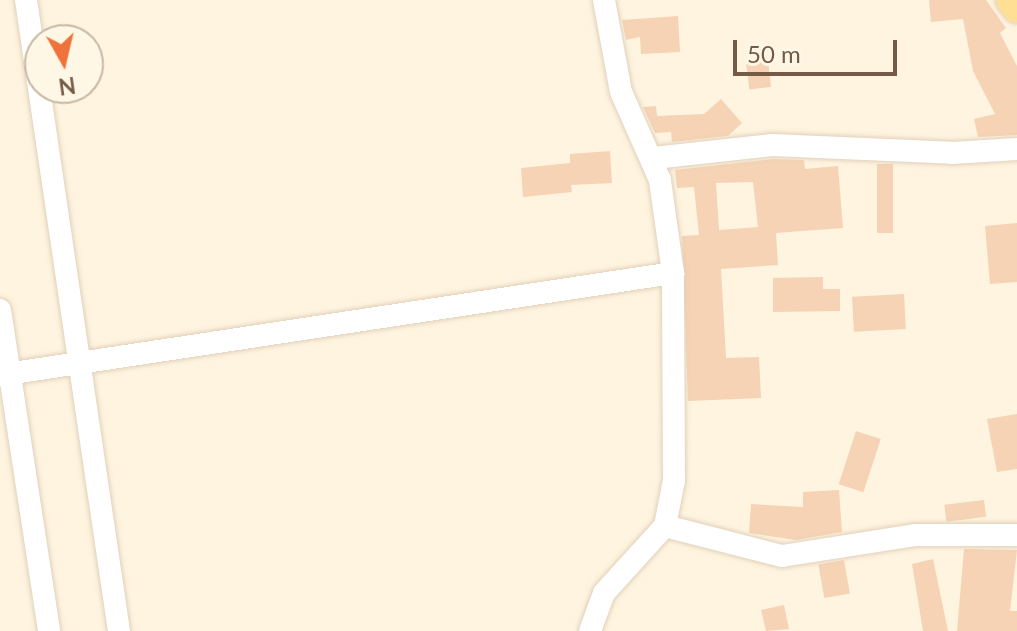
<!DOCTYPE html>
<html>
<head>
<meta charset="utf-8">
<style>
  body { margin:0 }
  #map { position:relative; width:1017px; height:631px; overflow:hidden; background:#fef4df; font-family:Lato,sans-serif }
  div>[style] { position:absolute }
  .building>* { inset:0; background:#f5d3b4; transform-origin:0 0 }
  .roads { filter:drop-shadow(0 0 2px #e2d0ba) drop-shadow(0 0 2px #e2d0ba) }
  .minor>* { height:22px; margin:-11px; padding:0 11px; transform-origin:11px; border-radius:11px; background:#fff }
  .major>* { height:28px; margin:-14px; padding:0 14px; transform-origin:14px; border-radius:14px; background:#ffdf94 }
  span { translate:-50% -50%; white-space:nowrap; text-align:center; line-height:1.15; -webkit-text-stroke:6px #fff7e6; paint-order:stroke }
  .north { position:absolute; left:24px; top:24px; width:80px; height:80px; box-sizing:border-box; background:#fff7e6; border:2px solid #c8b8a6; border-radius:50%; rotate:172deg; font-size:22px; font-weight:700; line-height:32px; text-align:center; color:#755a45 }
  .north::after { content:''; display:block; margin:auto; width:28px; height:36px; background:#f1713b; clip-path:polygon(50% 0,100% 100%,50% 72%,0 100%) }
  .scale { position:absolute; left:733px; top:40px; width:164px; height:36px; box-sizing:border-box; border:4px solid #755a45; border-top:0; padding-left:10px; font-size:24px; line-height:28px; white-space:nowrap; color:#755a45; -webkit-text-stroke:6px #fff7e6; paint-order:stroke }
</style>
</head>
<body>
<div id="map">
  <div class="building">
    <i style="clip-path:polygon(929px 0,986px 0,1006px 28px,1000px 33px,1017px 66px,1017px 135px,978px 137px,974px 119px,995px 114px,973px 71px,963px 19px,931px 22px)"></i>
    <i style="clip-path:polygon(678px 16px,680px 52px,641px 54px,640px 37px,626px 40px,622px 20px)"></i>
    <i style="left:768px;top:61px;width:26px;height:22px;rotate:83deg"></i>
    <i style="clip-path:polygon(721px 99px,742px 123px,728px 136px,672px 142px,671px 132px,655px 133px,643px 107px,656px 106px,657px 116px,704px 114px)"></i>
    <i style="clip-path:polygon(610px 151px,612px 183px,571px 185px,572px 192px,523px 197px,521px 168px,570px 163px,570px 154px)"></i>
    <i style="clip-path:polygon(evenodd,772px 159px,804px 160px,805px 169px,838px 166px,843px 228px,776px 233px,778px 265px,721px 269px,726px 358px,759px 357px,761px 398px,688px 401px,682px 236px,699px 235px,694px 187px,677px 188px,675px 170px,772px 159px,753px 182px,758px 227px,719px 230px,716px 183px,753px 182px)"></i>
    <i style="left:877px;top:164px;width:16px;height:69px"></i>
    <i style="clip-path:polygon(1017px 223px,1017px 282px,990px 284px,985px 226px)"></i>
    <i style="clip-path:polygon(823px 277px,823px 289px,840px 289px,840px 311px,773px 312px,773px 278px)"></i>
    <i style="left:904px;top:294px;width:35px;height:52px;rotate:87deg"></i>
    <i style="clip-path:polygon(1017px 414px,1017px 469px,997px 472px,987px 419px)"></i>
    <i style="left:856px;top:431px;width:26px;height:56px;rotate:18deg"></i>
    <i style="clip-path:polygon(839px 490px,842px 532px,796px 540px,749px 533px,751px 504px,803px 507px,803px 492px)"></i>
    <i style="left:984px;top:500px;width:17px;height:40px;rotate:83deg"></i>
    <i style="clip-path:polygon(964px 549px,1017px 550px,1010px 611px,1017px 611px,1017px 631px,957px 631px)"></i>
    <i style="clip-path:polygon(933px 559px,948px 631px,923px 631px,912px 564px)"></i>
    <i style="left:844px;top:560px;width:34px;height:26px;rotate:80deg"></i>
    <i style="clip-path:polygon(784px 605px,789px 629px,766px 631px,761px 610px)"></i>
  </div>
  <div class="roads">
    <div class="minor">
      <i style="left:26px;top:0;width:638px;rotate:81.62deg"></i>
      <i style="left:654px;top:158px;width:119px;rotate:-6.3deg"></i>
      <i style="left:772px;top:145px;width:180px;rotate:2.5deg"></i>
      <i style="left:952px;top:153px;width:65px;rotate:-3.5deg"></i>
      <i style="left:0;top:310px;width:325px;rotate:81.3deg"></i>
      <i style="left:0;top:375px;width:681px;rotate:-8.62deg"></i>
      <i style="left:665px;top:526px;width:121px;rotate:14.4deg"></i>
      <i style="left:782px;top:556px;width:136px;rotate:-8.9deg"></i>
      <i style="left:916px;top:535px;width:101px"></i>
      <i style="left:590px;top:631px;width:40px;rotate:-69.8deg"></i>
      <i style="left:604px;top:593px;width:91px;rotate:-47.7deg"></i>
      <i style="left:665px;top:526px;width:47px;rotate:-78.9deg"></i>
      <i style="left:674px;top:480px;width:207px;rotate:-90.3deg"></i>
      <i style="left:673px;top:273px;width:94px;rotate:-98deg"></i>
      <i style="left:660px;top:180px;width:96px;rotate:-113.9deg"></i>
      <i style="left:621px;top:92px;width:94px;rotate:-100.5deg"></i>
    </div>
    <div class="major">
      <i style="left:1010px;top:0;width:11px;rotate:52deg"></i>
    </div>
  </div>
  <div class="north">N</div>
  <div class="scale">50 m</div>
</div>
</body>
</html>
